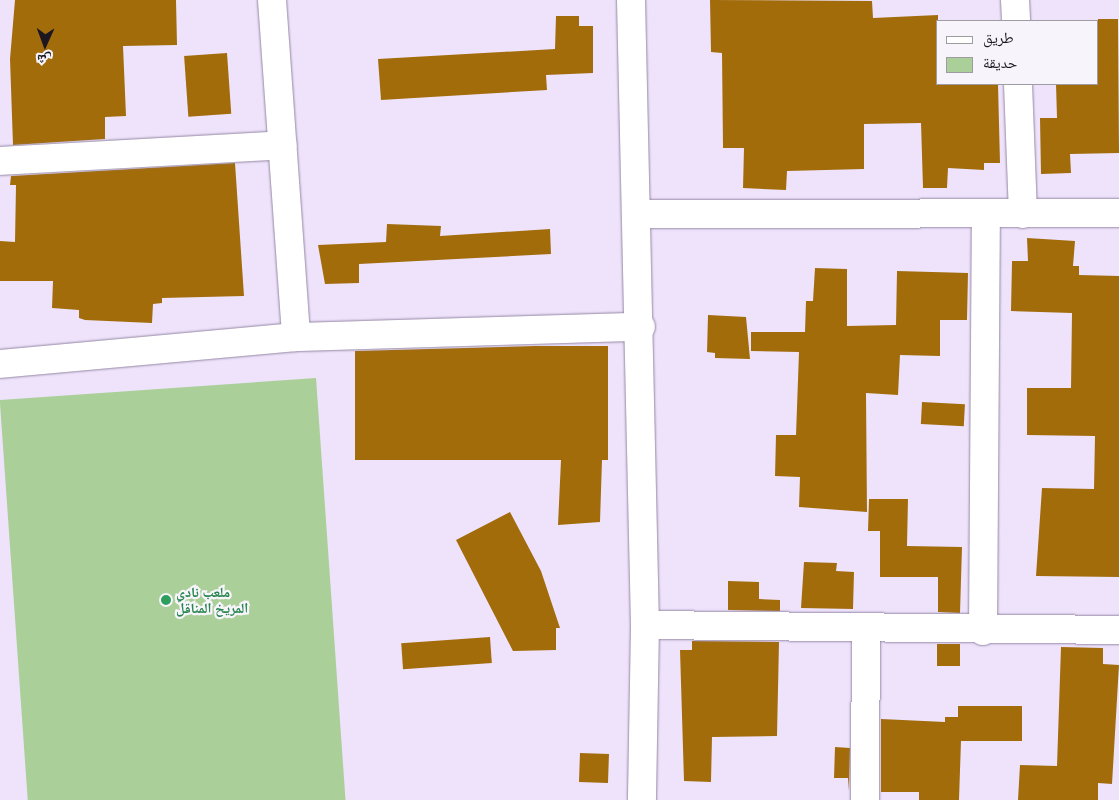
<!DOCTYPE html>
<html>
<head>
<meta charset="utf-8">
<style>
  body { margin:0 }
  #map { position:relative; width:1119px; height:800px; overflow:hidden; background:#eee3fb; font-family:"PT Sans","Noto Naskh Arabic",sans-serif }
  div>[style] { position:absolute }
  .green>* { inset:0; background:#aacf98; transform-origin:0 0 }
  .building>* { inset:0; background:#a26c0b; transform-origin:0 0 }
  .roads { filter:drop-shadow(0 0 1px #9588a4) drop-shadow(0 0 1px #9588a4) }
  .street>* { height:28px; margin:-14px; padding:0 14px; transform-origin:14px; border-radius:14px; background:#fff }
  .secondary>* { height:28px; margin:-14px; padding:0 14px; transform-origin:14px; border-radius:14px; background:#fff }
  .dots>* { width:14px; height:14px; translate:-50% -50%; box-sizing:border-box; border:2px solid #f7f4fb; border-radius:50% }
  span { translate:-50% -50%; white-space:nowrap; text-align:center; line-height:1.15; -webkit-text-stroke:4.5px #f7f4fb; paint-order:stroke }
  .leisure-label { font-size:14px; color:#27864d; font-weight:700 }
  .left { translate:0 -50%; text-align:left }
  .legend { position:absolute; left:936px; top:20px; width:162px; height:65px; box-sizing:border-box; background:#f7f4fb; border:1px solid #9f9ba3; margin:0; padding:6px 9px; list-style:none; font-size:15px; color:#1b1620 }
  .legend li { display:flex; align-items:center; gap:10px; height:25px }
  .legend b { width:25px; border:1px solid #9f9ba3 }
  .north { position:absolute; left:20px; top:20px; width:50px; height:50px; -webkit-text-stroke:4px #f7f4fb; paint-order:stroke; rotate:182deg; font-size:14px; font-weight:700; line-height:20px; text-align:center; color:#1b1620 }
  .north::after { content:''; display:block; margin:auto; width:18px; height:22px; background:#1b1620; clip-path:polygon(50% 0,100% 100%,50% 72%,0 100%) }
</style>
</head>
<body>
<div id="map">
  <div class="green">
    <i style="left:316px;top:378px;width:423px;height:317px;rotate:86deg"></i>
  </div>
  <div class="building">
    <i style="clip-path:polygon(15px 0,176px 0,177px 45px,123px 46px,126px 116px,105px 117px,105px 139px,13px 145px,10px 59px)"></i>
    <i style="clip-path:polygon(710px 0,872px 1px,873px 18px,938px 15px,938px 84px,998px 84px,1000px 163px,984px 163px,984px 170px,948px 168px,947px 188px,923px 188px,921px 123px,864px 124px,864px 169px,787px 171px,786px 190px,743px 188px,744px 148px,723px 148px,722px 53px,711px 52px)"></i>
    <i style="clip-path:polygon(556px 16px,579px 16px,579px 26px,593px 26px,593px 73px,546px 75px,547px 90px,381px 100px,378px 59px,555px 49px)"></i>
    <i style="clip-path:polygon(1098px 19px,1118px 19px,1119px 153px,1070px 154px,1071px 173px,1041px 174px,1040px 118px,1057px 118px,1056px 84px,1098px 84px)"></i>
    <i style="left:227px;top:53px;width:61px;height:43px;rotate:86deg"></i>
    <i style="clip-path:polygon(235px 163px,244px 296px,162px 298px,162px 303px,153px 304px,152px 323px,85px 320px,79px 318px,79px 310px,52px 308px,53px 281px,0 281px,0 241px,15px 242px,16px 185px,10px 185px,11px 176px)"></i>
    <i style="clip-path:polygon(387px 224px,441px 226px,440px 236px,550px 229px,551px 254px,359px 264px,359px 283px,325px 284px,318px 245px,386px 242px)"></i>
    <i style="clip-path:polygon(1027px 238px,1075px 241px,1073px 266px,1079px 266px,1079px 275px,1119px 276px,1119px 577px,1036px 576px,1042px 488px,1094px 489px,1095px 436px,1027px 435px,1027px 388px,1071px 388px,1072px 313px,1011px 311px,1012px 261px,1028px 261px)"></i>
    <i style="clip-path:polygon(815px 268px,847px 269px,847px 326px,896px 325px,897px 271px,968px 273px,967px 320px,940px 320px,940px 356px,900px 355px,898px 395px,866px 393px,867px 512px,799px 507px,800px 477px,775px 476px,776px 435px,796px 435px,799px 352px,751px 351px,751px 332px,805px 332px,806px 301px,813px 301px)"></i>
    <i style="clip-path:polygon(708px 315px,746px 317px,750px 359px,715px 358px,715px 353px,707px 352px)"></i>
    <i style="clip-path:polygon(535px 346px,608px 346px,608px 460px,602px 460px,600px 522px,558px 525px,561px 460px,355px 460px,355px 351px)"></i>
    <i style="left:922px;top:402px;width:43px;height:22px;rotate:3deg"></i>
    <i style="clip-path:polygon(869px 499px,908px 499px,907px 546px,962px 547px,960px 613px,938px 612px,938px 577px,880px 577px,880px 531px,868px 531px)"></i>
    <i style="clip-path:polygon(510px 512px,541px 571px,560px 628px,556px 628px,556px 650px,513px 651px,456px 540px)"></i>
    <i style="clip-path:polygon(804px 562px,837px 563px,836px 571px,854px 572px,853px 609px,801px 608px)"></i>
    <i style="clip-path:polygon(728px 581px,759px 582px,759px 599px,780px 600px,780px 611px,728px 610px)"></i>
    <i style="left:490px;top:637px;width:26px;height:89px;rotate:86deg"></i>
    <i style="clip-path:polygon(692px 641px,779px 642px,777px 736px,712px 737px,711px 782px,684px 781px,680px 650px,692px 650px)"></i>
    <i style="left:937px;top:644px;width:23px;height:22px"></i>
    <i style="clip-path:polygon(1061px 647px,1103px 648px,1103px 664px,1119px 665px,1112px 784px,1098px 783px,1098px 800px,1018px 800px,1020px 765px,1057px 766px)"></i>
    <i style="clip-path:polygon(958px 706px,1022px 706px,1022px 741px,961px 741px,959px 800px,919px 800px,919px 792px,881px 792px,881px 719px,945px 722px,945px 717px,958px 717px)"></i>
    <i style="clip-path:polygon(835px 747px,850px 748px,849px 791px,848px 778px,834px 778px)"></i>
    <i style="left:580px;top:753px;width:29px;height:29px;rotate:2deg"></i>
  </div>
  <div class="roads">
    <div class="street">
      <i style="left:272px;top:0;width:338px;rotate:85.9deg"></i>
      <i style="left:1015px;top:0;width:21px;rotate:87deg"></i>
      <i style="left:1018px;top:84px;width:130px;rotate:87.8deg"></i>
      <i style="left:0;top:161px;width:283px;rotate:-3.2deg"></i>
      <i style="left:639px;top:214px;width:480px;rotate:-0.1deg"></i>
      <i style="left:0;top:364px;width:297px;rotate:-5.2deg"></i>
      <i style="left:296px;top:337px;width:345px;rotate:-1.7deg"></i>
      <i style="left:645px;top:625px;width:474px;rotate:0.6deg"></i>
      <i style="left:983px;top:631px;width:416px;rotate:-89.6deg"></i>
      <i style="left:865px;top:800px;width:171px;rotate:-89.7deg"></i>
    </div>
    <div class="secondary">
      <i style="left:631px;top:0;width:625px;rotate:88.72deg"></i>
      <i style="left:645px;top:625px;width:175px;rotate:91deg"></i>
    </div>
  </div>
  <div class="dots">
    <i style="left:166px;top:600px;background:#2e9e5b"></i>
  </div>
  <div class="leisure-label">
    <span class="left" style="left:176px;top:600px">ملعب نادي<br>المريخ المناقل</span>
  </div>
  <ul class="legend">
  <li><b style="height:6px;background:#fff"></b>طريق</li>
  <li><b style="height:14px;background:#aacf98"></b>حديقة</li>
  </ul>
  <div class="north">ش</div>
</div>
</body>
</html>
